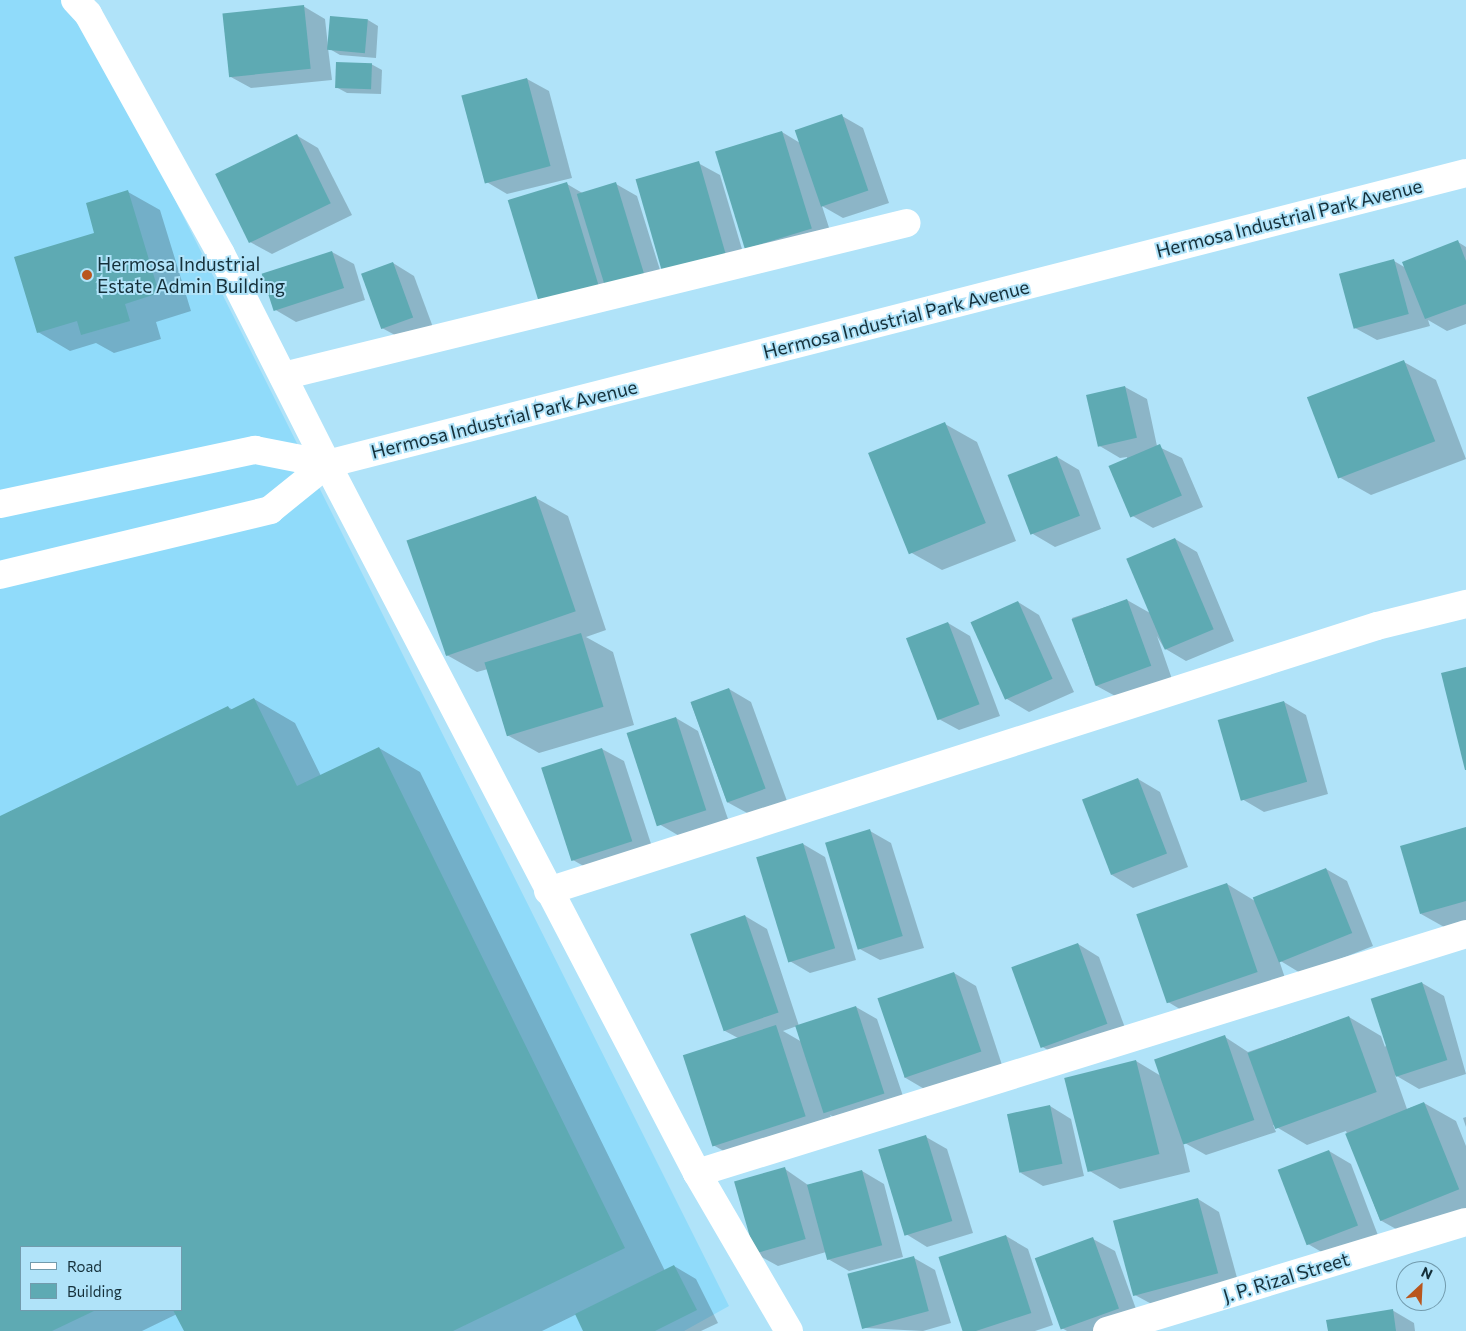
<!DOCTYPE html>
<html>
<head>
<meta charset="utf-8">
<style>
  body { margin:0 }
  #map { position:relative; width:1466px; height:1331px; overflow:hidden; background:#b0e3f9; font-family:Commissioner,sans-serif }
  div>[style] { position:absolute }
  .built>* { inset:0; background:#90dbfa }
  .shadow>* { inset:0; background:#0003 }
  .building>* { inset:0; background:#5eaab3; transform-origin:0 0 }
  .minor>* { height:28px; margin:-14px; padding:0 14px; transform-origin:14px; border-radius:14px; background:#fff }
  .tertiary>* { height:28px; margin:-14px; padding:0 14px; transform-origin:14px; border-radius:14px; background:#fff }
  .dots>* { width:14px; height:14px; translate:-50% -50%; box-sizing:border-box; border:2px solid #b0e3f9; border-radius:50% }
  span { translate:-50% -50%; white-space:nowrap; text-align:center; line-height:1.15; -webkit-text-stroke:4px #b0e3f9; paint-order:stroke }
  .street-label { font-size:19px; color:#15303a }
  .poi-label { font-size:19px; color:#15303a }
  .left { translate:0 -50%; text-align:left }
  .legend { position:absolute; left:20px; top:1246px; width:162px; height:65px; box-sizing:border-box; background:#b0e3f9; border:1px solid #729bad; margin:0; padding:6px 9px; list-style:none; font-size:15px; color:#15303a }
  .legend li { display:flex; align-items:center; gap:10px; height:25px }
  .legend b { width:25px; border:1px solid #729bad }
  .north { position:absolute; left:1396px; top:1261px; width:50px; height:50px; box-sizing:border-box; background:#b0e3f9; border:1px solid #729bad; border-radius:50%; rotate:25deg; font-size:14px; font-weight:700; line-height:20px; text-align:center; color:#15303a }
  .north::after { content:''; display:block; margin:auto; width:18px; height:22px; background:#b9561e; clip-path:polygon(50% 0,100% 100%,50% 72%,0 100%) }
</style>
</head>
<body>
<div id="map">
  <div class="built">
    <i style="clip-path:polygon(evenodd,0 0,62px 0,90px 30px,729px 1306px,684px 1331px,0 1331px,0 0,21px 1247px,181px 1247px,181px 1310px,21px 1310px,21px 1247px)"></i>
  </div>
  <div class="shadow">
    <i style="clip-path:polygon(303px 6px,325px 19px,328px 46px,368px 20px,378px 26px,376px 58px,340px 55px,328px 48px,332px 80px,251px 88px,229px 76px)"></i>
    <i style="clip-path:polygon(371px 64px,382px 70px,381px 94px,347px 93px,336px 87px)"></i>
    <i style="clip-path:polygon(527px 79px,549px 91px,572px 178px,507px 194px,485px 181px)"></i>
    <i style="clip-path:polygon(842px 116px,863px 128px,889px 203px,843px 218px,822px 206px,833px 240px,768px 259px,746px 247px,782px 132px,800px 143px)"></i>
    <i style="clip-path:polygon(296px 135px,318px 148px,352px 215px,272px 254px,250px 242px)"></i>
    <i style="clip-path:polygon(698px 163px,720px 175px,747px 266px,687px 284px)"></i>
    <i style="clip-path:polygon(567px 184px,584px 194px,616px 184px,637px 196px,665px 286px,563px 320px)"></i>
    <i style="clip-path:polygon(128px 192px,160px 210px,191px 311px,156px 322px,161px 339px,114px 353px,96px 343px,70px 351px,38px 332px,96px 234px)"></i>
    <i style="clip-path:polygon(1458px 242px,1466px 247px,1466px 324px,1447px 331px,1428px 320px,1430px 326px,1377px 340px,1355px 328px,1394px 261px,1406px 268px)"></i>
    <i style="clip-path:polygon(332px 252px,354px 264px,365px 300px,296px 322px,274px 309px)"></i>
    <i style="clip-path:polygon(393px 263px,414px 276px,434px 330px,404px 340px,382px 328px)"></i>
    <i style="clip-path:polygon(1404px 362px,1436px 380px,1466px 459px,1371px 495px,1339px 477px)"></i>
    <i style="clip-path:polygon(1125px 387px,1147px 399px,1157px 446px,1182px 458px,1203px 507px,1153px 528px,1131px 515px,1127px 457px,1120px 458px,1098px 445px)"></i>
    <i style="clip-path:polygon(945px 424px,977px 442px,1016px 541px,942px 570px,910px 552px)"></i>
    <i style="clip-path:polygon(1057px 457px,1079px 470px,1101px 529px,1055px 547px,1033px 534px)"></i>
    <i style="clip-path:polygon(536px 498px,568px 516px,606px 630px,586px 637px,613px 652px,634px 725px,539px 753px,507px 735px,488px 669px,477px 672px,445px 654px)"></i>
    <i style="clip-path:polygon(1175px 539px,1197px 552px,1234px 641px,1186px 661px,1164px 648px,1157px 636px,1172px 679px,1117px 697px,1095px 685px,1072px 618px,1127px 600px,1150px 613px)"></i>
    <i style="clip-path:polygon(1018px 602px,1039px 615px,1074px 692px,1029px 712px,1007px 699px)"></i>
    <i style="clip-path:polygon(948px 623px,970px 636px,1000px 716px,959px 730px,937px 718px)"></i>
    <i style="clip-path:polygon(729px 689px,751px 702px,787px 801px,749px 814px,727px 802px,691px 703px)"></i>
    <i style="clip-path:polygon(evenodd,254px 699px,295px 723px,321px 776px,379px 748px,420px 772px,665px 1271px,674px 1266px,696px 1279px,718px 1323px,701px 1331px,585px 1331px,577px 1314px,542px 1331px,185px 1331px,177px 1314px,142px 1331px,0 1331px,0 817px,228px 707px,233px 710px,254px 699px,21px 1247px,181px 1247px,181px 1310px,21px 1310px,21px 1247px)"></i>
    <i style="clip-path:polygon(1284px 702px,1306px 715px,1328px 794px,1264px 812px,1242px 799px)"></i>
    <i style="clip-path:polygon(676px 718px,698px 731px,729px 822px,681px 837px,659px 824px)"></i>
    <i style="clip-path:polygon(602px 749px,624px 761px,654px 853px,594px 872px,573px 860px)"></i>
    <i style="clip-path:polygon(1138px 779px,1160px 792px,1188px 867px,1133px 888px,1112px 875px)"></i>
    <i style="clip-path:polygon(1466px 828px,1466px 928px,1453px 932px,1421px 914px)"></i>
    <i style="clip-path:polygon(870px 831px,891px 843px,924px 948px,880px 960px,858px 948px)"></i>
    <i style="clip-path:polygon(803px 844px,825px 857px,856px 960px,810px 973px,788px 960px)"></i>
    <i style="clip-path:polygon(1326px 869px,1347px 881px,1373px 946px,1302px 974px,1279px 960px,1289px 990px,1200px 1021px,1168px 1002px,1227px 884px,1255px 901px)"></i>
    <i style="clip-path:polygon(evenodd,745px 916px,767px 929px,799px 1026px,856px 1007px,877px 1019px,906px 1105px,848px 1125px,830px 1115px,837px 1134px,745px 1163px,713px 1145px,738px 1038px,725px 1031px,745px 916px,797px 1026px,802px 1042px,783px 1031px,797px 1026px)"></i>
    <i style="clip-path:polygon(1078px 944px,1099px 957px,1128px 1036px,1063px 1059px,1041px 1046px)"></i>
    <i style="clip-path:polygon(954px 973px,976px 986px,1002px 1065px,926px 1090px,904px 1077px)"></i>
    <i style="clip-path:polygon(1422px 983px,1444px 996px,1466px 1074px,1419px 1089px,1395px 1075px,1407px 1109px,1424px 1103px,1456px 1121px,1466px 1146px,1466px 1217px,1412px 1238px,1380px 1220px,1346px 1131px,1307px 1145px,1273px 1125px,1276px 1132px,1206px 1155px,1183px 1142px,1190px 1172px,1120px 1189px,1088px 1170px,1136px 1061px,1161px 1076px,1225px 1037px,1248px 1052px,1349px 1017px,1381px 1036px,1385px 1047px)"></i>
    <i style="clip-path:polygon(1050px 1106px,1071px 1119px,1084px 1176px,1043px 1186px,1021px 1173px)"></i>
    <i style="clip-path:polygon(1466px 1117px,1466px 1127px,1463px 1118px)"></i>
    <i style="clip-path:polygon(926px 1137px,947px 1149px,973px 1233px,927px 1247px,906px 1234px)"></i>
    <i style="clip-path:polygon(1329px 1151px,1351px 1164px,1379px 1238px,1330px 1257px,1308px 1244px)"></i>
    <i style="clip-path:polygon(785px 1169px,808px 1185px,862px 1171px,884px 1184px,903px 1257px,849px 1271px,828px 1259px,826px 1252px,778px 1266px,756px 1254px)"></i>
    <i style="clip-path:polygon(1198px 1199px,1219px 1212px,1239px 1285px,1157px 1307px,1135px 1295px)"></i>
    <i style="clip-path:polygon(1006px 1236px,1028px 1249px,1053px 1325px,1035px 1331px,965px 1331px,940px 1258px)"></i>
    <i style="clip-path:polygon(1093px 1239px,1115px 1251px,1140px 1320px,1110px 1331px,1067px 1331px,1062px 1328px)"></i>
    <i style="clip-path:polygon(914px 1258px,935px 1270px,951px 1323px,923px 1331px,865px 1328px)"></i>
    <i style="clip-path:polygon(1392px 1310px,1414px 1323px,1415px 1331px,1329px 1331px)"></i>
  </div>
  <div class="building">
    <i style="left:304px;top:5px;width:64px;height:82px;rotate:84deg"></i>
    <i style="left:330px;top:16px;width:38px;height:34px;rotate:5deg"></i>
    <i style="left:336px;top:62px;width:36px;height:26px;rotate:2deg"></i>
    <i style="left:527px;top:78px;width:91px;height:68px;rotate:75deg"></i>
    <i style="left:842px;top:114px;width:81px;height:50px;rotate:71deg"></i>
    <i style="left:782px;top:131px;width:102px;height:70px;rotate:73deg"></i>
    <i style="left:297px;top:134px;width:77px;height:91px;rotate:64deg"></i>
    <i style="left:699px;top:161px;width:96px;height:66px;rotate:74deg"></i>
    <i style="left:567px;top:182px;width:114px;height:62px;rotate:73deg"></i>
    <i style="left:616px;top:182px;width:96px;height:41px;rotate:73deg"></i>
    <i style="clip-path:polygon(128px 190px,159px 293px,125px 304px,130px 321px,81px 335px,77px 321px,37px 333px,14px 257px,94px 233px,86px 203px)"></i>
    <i style="clip-path:polygon(1458px 240px,1466px 261px,1466px 304px,1425px 319px,1402px 262px)"></i>
    <i style="left:332px;top:251px;width:39px;height:74px;rotate:72deg"></i>
    <i style="left:1394px;top:259px;width:57px;height:57px;rotate:75deg"></i>
    <i style="left:393px;top:262px;width:59px;height:34px;rotate:70deg"></i>
    <i style="left:1404px;top:360px;width:87px;height:104px;rotate:69deg"></i>
    <i style="left:1125px;top:386px;width:53px;height:40px;rotate:77deg"></i>
    <i style="left:945px;top:422px;width:109px;height:83px;rotate:68deg"></i>
    <i style="left:1160px;top:444px;width:56px;height:56px;rotate:67deg"></i>
    <i style="left:1057px;top:456px;width:64px;height:53px;rotate:69deg"></i>
    <i style="left:536px;top:496px;width:122px;height:137px;rotate:71deg"></i>
    <i style="left:1175px;top:538px;width:99px;height:53px;rotate:67deg"></i>
    <i style="left:1127px;top:599px;width:71px;height:59px;rotate:70deg"></i>
    <i style="left:1018px;top:601px;width:85px;height:52px;rotate:66deg"></i>
    <i style="left:948px;top:622px;width:88px;height:45px;rotate:69deg"></i>
    <i style="left:581px;top:633px;width:77px;height:101px;rotate:73deg"></i>
    <i style="clip-path:polygon(1466px 667px,1466px 770px,1465px 770px,1441px 673px)"></i>
    <i style="left:729px;top:688px;width:107px;height:41px;rotate:70deg"></i>
    <i style="clip-path:polygon(254px 698px,297px 786px,379px 747px,625px 1248px,453px 1331px,184px 1331px,173px 1310px,181px 1310px,181px 1247px,21px 1247px,21px 1310px,96px 1310px,52px 1331px,0 1331px,0 816px,228px 706px,230px 710px)"></i>
    <i style="left:1284px;top:701px;width:84px;height:69px;rotate:74deg"></i>
    <i style="left:676px;top:717px;width:98px;height:52px;rotate:72deg"></i>
    <i style="left:602px;top:748px;width:98px;height:64px;rotate:72deg"></i>
    <i style="left:1138px;top:778px;width:81px;height:60px;rotate:69deg"></i>
    <i style="clip-path:polygon(1466px 827px,1466px 901px,1420px 914px,1400px 846px)"></i>
    <i style="left:870px;top:829px;width:112px;height:47px;rotate:73deg"></i>
    <i style="left:803px;top:843px;width:110px;height:49px;rotate:73deg"></i>
    <i style="left:1326px;top:868px;width:70px;height:79px;rotate:68deg"></i>
    <i style="left:1227px;top:883px;width:94px;height:96px;rotate:71deg"></i>
    <i style="left:745px;top:915px;width:103px;height:58px;rotate:71deg"></i>
    <i style="left:1078px;top:943px;width:86px;height:71px;rotate:70deg"></i>
    <i style="left:954px;top:972px;width:84px;height:81px;rotate:71deg"></i>
    <i style="left:1422px;top:982px;width:82px;height:54px;rotate:72deg"></i>
    <i style="left:856px;top:1006px;width:92px;height:64px;rotate:72deg"></i>
    <i style="left:1349px;top:1016px;width:81px;height:108px;rotate:70deg"></i>
    <i style="left:776px;top:1025px;width:96px;height:98px;rotate:72deg"></i>
    <i style="left:1225px;top:1035px;width:90px;height:75px;rotate:71deg"></i>
    <i style="left:1136px;top:1060px;width:97px;height:74px;rotate:76deg"></i>
    <i style="left:1424px;top:1102px;width:94px;height:85px;rotate:68deg"></i>
    <i style="left:1050px;top:1105px;width:60px;height:44px;rotate:78deg"></i>
    <i style="left:926px;top:1135px;width:90px;height:50px;rotate:73deg"></i>
    <i style="left:1329px;top:1150px;width:81px;height:55px;rotate:69deg"></i>
    <i style="left:785px;top:1167px;width:75px;height:53px;rotate:74deg"></i>
    <i style="left:862px;top:1170px;width:78px;height:57px;rotate:75deg"></i>
    <i style="left:1198px;top:1198px;width:78px;height:88px;rotate:75deg"></i>
    <i style="left:1006px;top:1235px;width:82px;height:71px;rotate:72deg"></i>
    <i style="left:1093px;top:1237px;width:76px;height:62px;rotate:70deg"></i>
    <i style="left:914px;top:1256px;width:57px;height:69px;rotate:75deg"></i>
    <i style="clip-path:polygon(674px 1265px,697px 1310px,655px 1331px,583px 1331px,575px 1314px)"></i>
    <i style="clip-path:polygon(1393px 1309px,1396px 1331px,1328px 1331px,1326px 1320px)"></i>
  </div>
  <div class="minor">
    <i style="left:283px;top:376px;width:642px;rotate:-13.78deg"></i>
    <i style="left:327px;top:464px;width:800px;rotate:62.44deg"></i>
    <i style="left:697px;top:1173px;width:183px;rotate:59.8deg"></i>
    <i style="left:0;top:504px;width:261px;rotate:-12deg"></i>
    <i style="left:255px;top:450px;width:73px;rotate:11deg"></i>
    <i style="left:0;top:575px;width:278px;rotate:-13.5deg"></i>
    <i style="left:270px;top:510px;width:73px;rotate:-38.9deg"></i>
    <i style="left:548px;top:891px;width:870px;rotate:-17.73deg"></i>
    <i style="left:1377px;top:626px;width:92px;rotate:-13.9deg"></i>
    <i style="left:697px;top:1173px;width:805px;rotate:-17.26deg"></i>
    <i style="left:1107px;top:1331px;width:375px;rotate:-16.9deg"></i>
  </div>
  <div class="tertiary">
    <i style="left:75px;top:0;width:19px;rotate:47deg"></i>
    <i style="left:88px;top:14px;width:274px;rotate:61deg"></i>
    <i style="left:221px;top:254px;width:235px;rotate:63.2deg"></i>
    <i style="left:327px;top:464px;width:1176px;rotate:-14.33deg"></i>
  </div>
  <div class="dots">
    <i style="left:87px;top:275px;background:#b9561e"></i>
  </div>
  <div class="street-label">
    <span style="left:1289px;top:218px;rotate:-14deg">Hermosa Industrial Park Avenue</span>
    <span style="left:896px;top:319px;rotate:-14deg">Hermosa Industrial Park Avenue</span>
    <span style="left:504px;top:419px;rotate:-14deg">Hermosa Industrial Park Avenue</span>
    <span style="left:1286px;top:1277px;rotate:-17deg">J. P. Rizal Street</span>
  </div>
  <div class="poi-label">
    <span class="left" style="left:97px;top:275px">Hermosa Industrial<br>Estate Admin Building</span>
  </div>
  <ul class="legend">
  <li><b style="height:6px;background:#fff"></b>Road</li>
  <li><b style="height:14px;background:#5eaab3"></b>Building</li>
  </ul>
  <div class="north">N</div>
</div>
</body>
</html>
